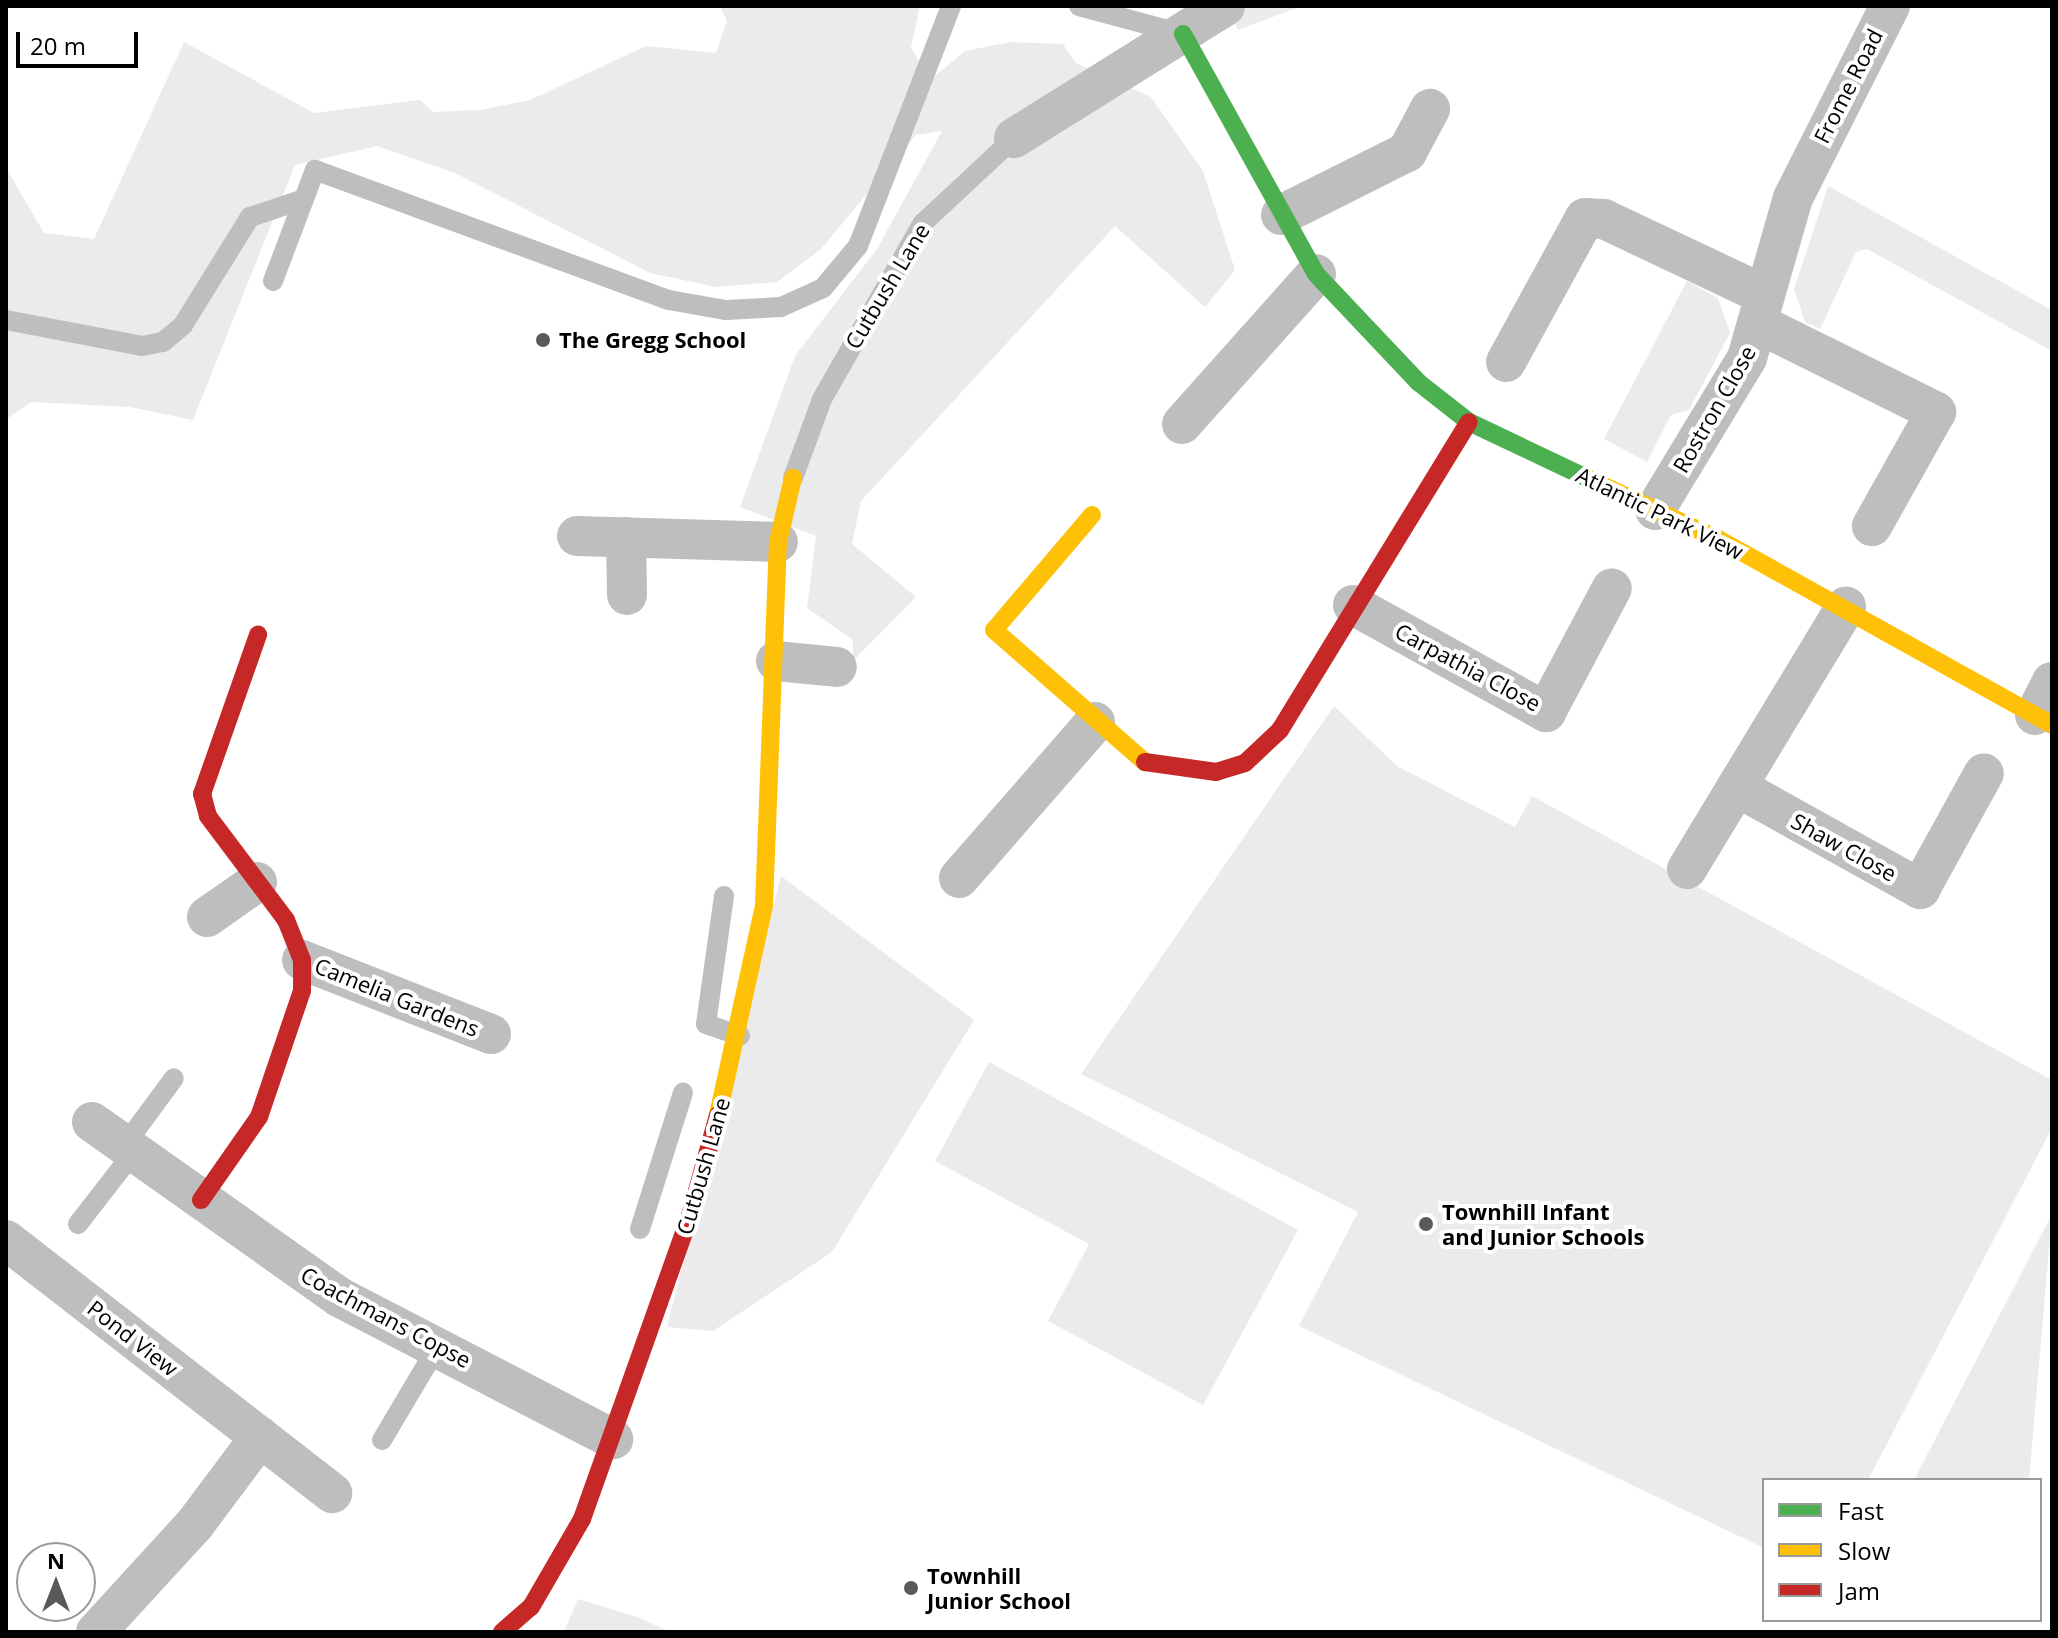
<!DOCTYPE html>
<html>
<head>
<meta charset="utf-8">
<style>
  body { margin:0 }
  #map { position:relative; width:2058px; height:1638px; overflow:hidden; background:#fff; font-family:"Open Sans",sans-serif }
  div>[style] { position:absolute }
  .green>* { inset:0; background:#ebebeb }
  .lane>* { height:20px; margin:-10px; padding:0 10px; transform-origin:10px; border-radius:10px; background:#bebebe }
  .street>* { height:40px; margin:-20px; padding:0 20px; transform-origin:20px; border-radius:20px; background:#bebebe }
  .fast>* { height:18px; margin:-9px; padding:0 9px; transform-origin:9px; border-radius:9px; background:#4caf50 }
  .slow>* { height:18px; margin:-9px; padding:0 9px; transform-origin:9px; border-radius:9px; background:#ffc107 }
  .jam>* { height:18px; margin:-9px; padding:0 9px; transform-origin:9px; border-radius:9px; background:#c62828 }
  .dots>* { width:22px; height:22px; translate:-50% -50%; box-sizing:border-box; border:4px solid #fff; border-radius:50% }
  span { translate:-50% -50%; white-space:nowrap; text-align:center; line-height:1.15; -webkit-text-stroke:8px #fff; paint-order:stroke }
  .street-label { font-size:22px; color:#000 }
  .poi-label { font-size:22px; color:#000; font-weight:700 }
  .left { translate:0 -50%; text-align:left }
  .frame { position:absolute; inset:0; border:8px solid #000; pointer-events:none }
  .legend { position:absolute; left:1762px; top:1478px; width:280px; height:144px; box-sizing:border-box; background:#fff; border:2px solid #999; margin:0; padding:10px 14px; list-style:none; font-size:24px; color:#000 }
  .legend li { display:flex; align-items:center; gap:16px; height:40px }
  .legend b { width:40px; border:2px solid #999 }
  .north { position:absolute; left:16px; top:1542px; width:80px; height:80px; box-sizing:border-box; background:#fff; border:2px solid #999; border-radius:50%; rotate:0deg; font-size:22px; font-weight:700; line-height:32px; text-align:center; color:#000 }
  .north::after { content:''; display:block; margin:auto; width:28px; height:36px; background:#595959; clip-path:polygon(50% 0,100% 100%,50% 72%,0 100%) }
  .scale { position:absolute; left:16px; top:32px; width:122px; height:36px; box-sizing:border-box; border:4px solid #000; border-top:0; padding-left:10px; font-size:24px; line-height:28px; white-space:nowrap; color:#000; -webkit-text-stroke:6px #fff; paint-order:stroke }
</style>
</head>
<body>
<div id="map">
  <div class="green">
    <i style="clip-path:polygon(720px 6px,920px 6px,911px 47px,929px 81px,965px 51px,1011px 42px,1063px 44px,1076px 63px,1151px 97px,1203px 171px,1235px 270px,1205px 307px,1115px 226px,861px 501px,852px 544px,916px 597px,853px 661px,853px 640px,807px 608px,816px 536px,740px 507px,795px 356px,877px 249px,942px 131px,916px 135px,821px 249px,777px 282px,716px 287px,650px 273px,455px 173px,377px 146px,295px 165px,193px 420px,130px 407px,32px 402px,6px 419px,6px 168px,44px 233px,94px 239px,184px 42px,314px 113px,420px 100px,433px 112px,480px 110px,530px 100px,646px 46px,716px 53px,727px 21px)"></i>
    <i style="clip-path:polygon(1243px 6px,1302px 6px,1238px 30px,1230px 14px)"></i>
    <i style="clip-path:polygon(1828px 186px,2052px 310px,2052px 351px,1867px 249px,1856px 252px,1820px 329px,1805px 322px,1794px 289px)"></i>
    <i style="clip-path:polygon(1687px 281px,1718px 298px,1730px 333px,1689px 410px,1671px 415px,1647px 462px,1604px 439px)"></i>
    <i style="clip-path:polygon(1334px 706px,1397px 766px,1515px 827px,1532px 796px,2052px 1080px,2052px 1128px,1868px 1480px,1764px 1480px,1764px 1548px,1299px 1326px,1358px 1212px,1081px 1074px)"></i>
    <i style="clip-path:polygon(781px 876px,974px 1020px,832px 1252px,713px 1331px,667px 1327px)"></i>
    <i style="clip-path:polygon(989px 1062px,1298px 1230px,1203px 1405px,1048px 1321px,1089px 1244px,935px 1161px)"></i>
    <i style="clip-path:polygon(2052px 1214px,2029px 1480px,1914px 1480px)"></i>
    <i style="clip-path:polygon(578px 1599px,637px 1617px,671px 1632px,564px 1632px)"></i>
  </div>
  <div class="lane">
    <i style="left:1079px;top:6px;width:104px;rotate:15.1deg"></i>
    <i style="left:273px;top:281px;width:119px;rotate:-69.3deg"></i>
    <i style="left:315px;top:170px;width:377px;rotate:20.2deg"></i>
    <i style="left:669px;top:300px;width:58px;rotate:10deg"></i>
    <i style="left:726px;top:310px;width:55px;rotate:-3.1deg"></i>
    <i style="left:781px;top:307px;width:46px;rotate:-24.3deg"></i>
    <i style="left:823px;top:288px;width:55px;rotate:-50.2deg"></i>
    <i style="left:858px;top:246px;width:257px;rotate:-68.8deg"></i>
    <i style="left:6px;top:320px;width:138px;rotate:10.8deg"></i>
    <i style="left:142px;top:346px;width:21px;rotate:-11deg"></i>
    <i style="left:163px;top:342px;width:26px;rotate:-40deg"></i>
    <i style="left:183px;top:325px;width:127px;rotate:-58.2deg"></i>
    <i style="left:250px;top:217px;width:57px;rotate:-18.4deg"></i>
    <i style="left:793px;top:478px;width:84px;rotate:-69.8deg"></i>
    <i style="left:822px;top:399px;width:203px;rotate:-60.2deg"></i>
    <i style="left:923px;top:223px;width:125px;rotate:-43deg"></i>
    <i style="left:724px;top:896px;width:129px;rotate:98deg"></i>
    <i style="left:706px;top:1024px;width:36px;rotate:19deg"></i>
    <i style="left:124px;top:1146px;width:84px;rotate:-53.7deg"></i>
    <i style="left:78px;top:1224px;width:90px;rotate:-52.2deg"></i>
    <i style="left:640px;top:1229px;width:143px;rotate:-72.5deg"></i>
    <i style="left:382px;top:1440px;width:112px;rotate:-59.3deg"></i>
  </div>
  <div class="street">
    <i style="left:1014px;top:138px;width:249px;rotate:-32deg"></i>
    <i style="left:1281px;top:215px;width:141px;rotate:-26.6deg"></i>
    <i style="left:1407px;top:152px;width:49px;rotate:-61.9deg"></i>
    <i style="left:1759px;top:324px;width:198px;rotate:26.4deg"></i>
    <i style="left:1936px;top:412px;width:131px;rotate:119.3deg"></i>
    <i style="left:1506px;top:362px;width:164px;rotate:-61.3deg"></i>
    <i style="left:1585px;top:218px;width:19px;rotate:3deg"></i>
    <i style="left:1604px;top:219px;width:178px;rotate:25.3deg"></i>
    <i style="left:1182px;top:424px;width:201px;rotate:-48.2deg"></i>
    <i style="left:1655px;top:510px;width:178px;rotate:-58.8deg"></i>
    <i style="left:1747px;top:358px;width:166px;rotate:-74deg"></i>
    <i style="left:1793px;top:198px;width:215px;rotate:-63.2deg"></i>
    <i style="left:577px;top:536px;width:201px;rotate:1.7deg"></i>
    <i style="left:626px;top:537px;width:58px;rotate:89deg"></i>
    <i style="left:1353px;top:605px;width:221px;rotate:29deg"></i>
    <i style="left:1546px;top:712px;width:140px;rotate:-62deg"></i>
    <i style="left:776px;top:661px;width:61px;rotate:5.6deg"></i>
    <i style="left:2035px;top:715px;width:37px;rotate:-63deg"></i>
    <i style="left:1737px;top:787px;width:210px;rotate:29.1deg"></i>
    <i style="left:1920px;top:889px;width:132px;rotate:-61.1deg"></i>
    <i style="left:1687px;top:869px;width:307px;rotate:-58.8deg"></i>
    <i style="left:959px;top:878px;width:207px;rotate:-48.9deg"></i>
    <i style="left:207px;top:917px;width:61px;rotate:-35deg"></i>
    <i style="left:302px;top:960px;width:203px;rotate:21.4deg"></i>
    <i style="left:92px;top:1122px;width:303px;rotate:35.3deg"></i>
    <i style="left:339px;top:1297px;width:309px;rotate:27.4deg"></i>
    <i style="left:6px;top:1240px;width:413px;rotate:37.8deg"></i>
    <i style="left:96px;top:1632px;width:147px;rotate:-47.5deg"></i>
    <i style="left:195px;top:1524px;width:109px;rotate:-53.2deg"></i>
  </div>
  <div class="fast">
    <i style="left:1183px;top:34px;width:274px;rotate:61deg"></i>
    <i style="left:1316px;top:274px;width:149px;rotate:46.6deg"></i>
    <i style="left:1418px;top:382px;width:65px;rotate:38.1deg"></i>
    <i style="left:1469px;top:422px;width:133px;rotate:25.4deg"></i>
  </div>
  <div class="slow">
    <i style="left:1589px;top:479px;width:145px;rotate:25deg"></i>
    <i style="left:1720px;top:540px;width:380px;rotate:29.1deg"></i>
    <i style="left:1092px;top:515px;width:151px;rotate:130.4deg"></i>
    <i style="left:994px;top:630px;width:201px;rotate:41.2deg"></i>
    <i style="left:718px;top:1115px;width:215px;rotate:-77.6deg"></i>
    <i style="left:764px;top:905px;width:363px;rotate:-87.8deg"></i>
    <i style="left:778px;top:542px;width:66px;rotate:-76.8deg"></i>
  </div>
  <div class="jam">
    <i style="left:1145px;top:762px;width:72px;rotate:8deg"></i>
    <i style="left:1216px;top:772px;width:30px;rotate:-17deg"></i>
    <i style="left:1245px;top:763px;width:48px;rotate:-43.3deg"></i>
    <i style="left:1280px;top:730px;width:361px;rotate:-58.5deg"></i>
    <i style="left:201px;top:1200px;width:101px;rotate:-55.1deg"></i>
    <i style="left:259px;top:1117px;width:133px;rotate:-71.2deg"></i>
    <i style="left:302px;top:991px;width:31px;rotate:-90deg"></i>
    <i style="left:302px;top:960px;width:43px;rotate:-111.8deg"></i>
    <i style="left:286px;top:920px;width:130px;rotate:-126.9deg"></i>
    <i style="left:208px;top:816px;width:23px;rotate:-105deg"></i>
    <i style="left:202px;top:794px;width:169px;rotate:-70.6deg"></i>
    <i style="left:502px;top:1632px;width:38px;rotate:-41deg"></i>
    <i style="left:531px;top:1607px;width:102px;rotate:-59.9deg"></i>
    <i style="left:582px;top:1519px;width:322px;rotate:-70.4deg"></i>
    <i style="left:690px;top:1216px;width:105px;rotate:-74.5deg"></i>
  </div>
  <div class="dots">
    <i style="left:543px;top:340px;background:#595959"></i>
    <i style="left:1426px;top:1224px;background:#595959"></i>
    <i style="left:911px;top:1588px;background:#595959"></i>
  </div>
  <div class="street-label">
    <span style="left:1848px;top:86px;rotate:-63deg">Frome Road</span>
    <span style="left:887px;top:286px;rotate:-59deg">Cutbush Lane</span>
    <span style="left:1714px;top:409px;rotate:-60deg">Rostron Close</span>
    <span style="left:1660px;top:513px;rotate:26deg">Atlantic Park View</span>
    <span style="left:1468px;top:667px;rotate:28deg">Carpathia Close</span>
    <span style="left:1844px;top:847px;rotate:29deg">Shaw Close</span>
    <span style="left:397px;top:997px;rotate:22deg">Camelia Gardens</span>
    <span style="left:703px;top:1166px;rotate:-74deg">Cutbush Lane</span>
    <span style="left:386px;top:1317px;rotate:28deg">Coachmans Copse</span>
    <span style="left:133px;top:1338px;rotate:38deg">Pond View</span>
  </div>
  <div class="poi-label">
    <span class="left" style="left:559px;top:340px">The Gregg School</span>
    <span class="left" style="left:1442px;top:1224px">Townhill Infant<br>and Junior Schools</span>
    <span class="left" style="left:927px;top:1588px">Townhill<br>Junior School</span>
  </div>
  <div class="frame"></div>
  <ul class="legend">
  <li><b style="height:10px;background:#4caf50"></b>Fast</li>
  <li><b style="height:10px;background:#ffc107"></b>Slow</li>
  <li><b style="height:10px;background:#c62828"></b>Jam</li>
  </ul>
  <div class="north">N</div>
  <div class="scale">20 m</div>
</div>
</body>
</html>
